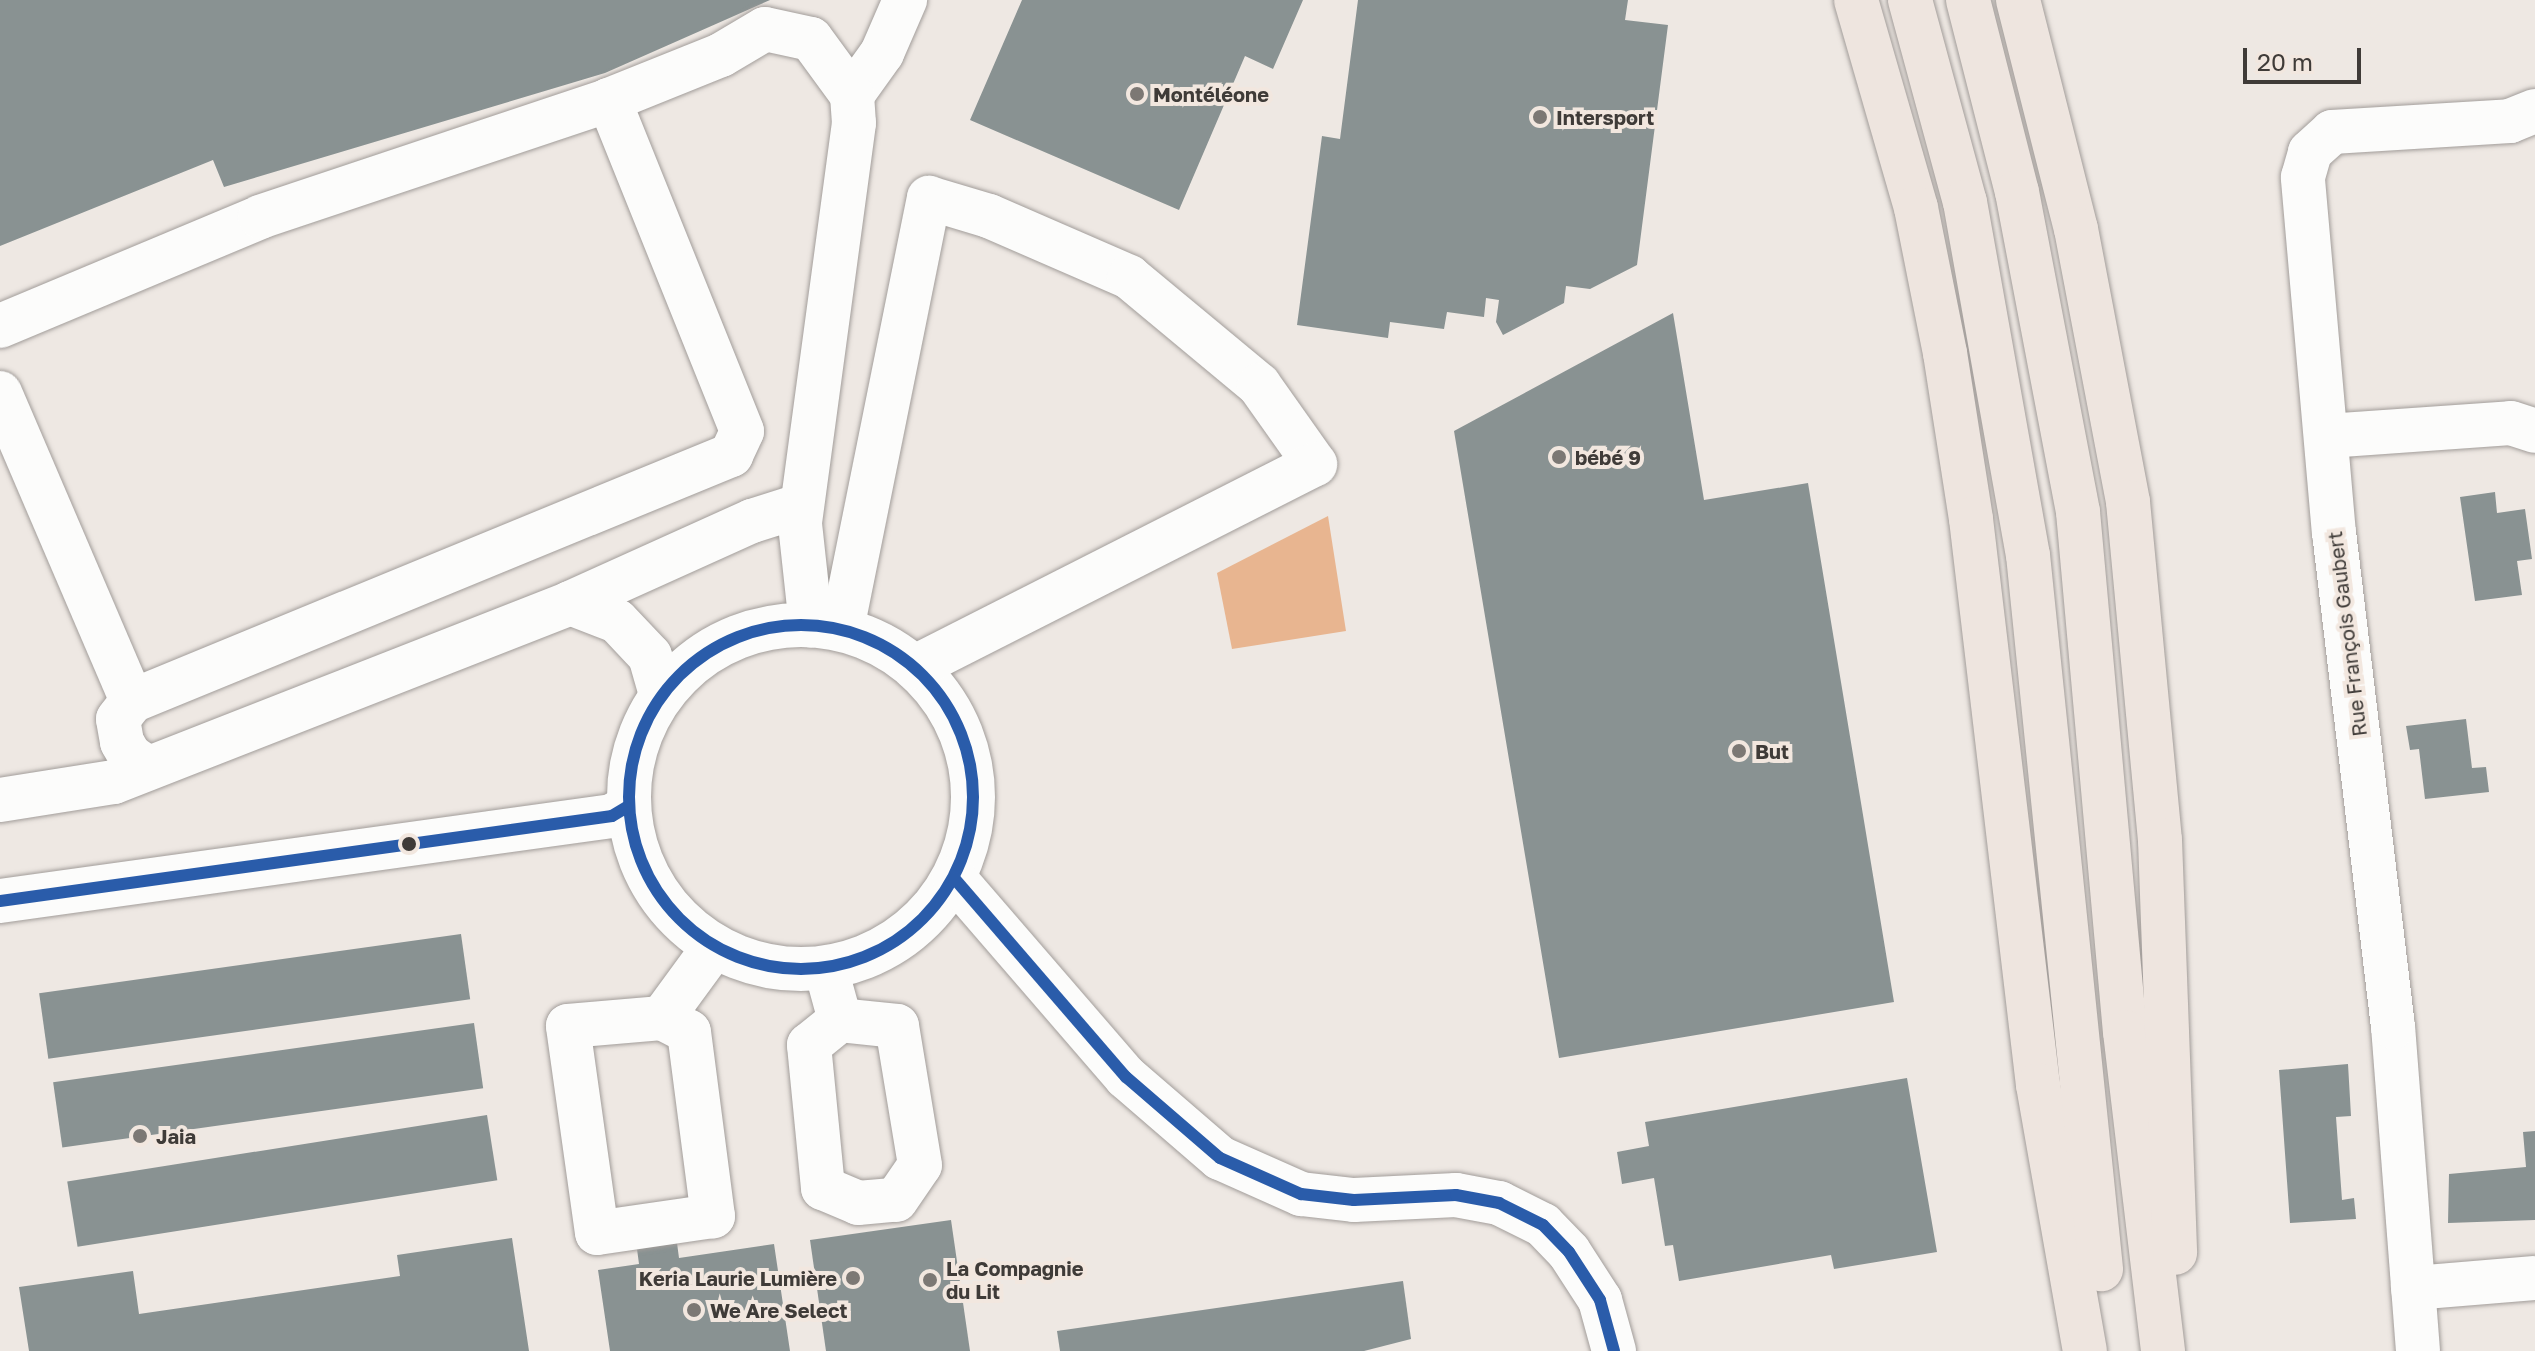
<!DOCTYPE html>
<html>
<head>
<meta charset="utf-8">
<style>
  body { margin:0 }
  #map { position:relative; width:2535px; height:1351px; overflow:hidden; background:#eee8e3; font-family:"Golos Text",sans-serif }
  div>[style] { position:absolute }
  .water>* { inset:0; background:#e8b590 }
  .building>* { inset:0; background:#899292; transform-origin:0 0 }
  .roads { filter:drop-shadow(0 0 2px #a29d9a) drop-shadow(0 0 2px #a29d9a) }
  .minor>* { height:44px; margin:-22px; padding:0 22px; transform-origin:22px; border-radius:22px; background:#fcfcfb }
  .minor>.ring { margin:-22px; padding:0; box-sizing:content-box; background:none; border:44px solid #fcfcfb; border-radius:50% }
  .highway>* { height:44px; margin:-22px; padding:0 22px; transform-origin:22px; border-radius:22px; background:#eee5df }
  .bus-1>* { height:12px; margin:-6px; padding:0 6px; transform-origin:6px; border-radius:6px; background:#2a5caa }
  .bus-1>.ring { margin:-6px; padding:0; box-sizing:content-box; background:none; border:12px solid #2a5caa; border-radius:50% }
  .dots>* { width:22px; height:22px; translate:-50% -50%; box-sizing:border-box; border:4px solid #f2e7df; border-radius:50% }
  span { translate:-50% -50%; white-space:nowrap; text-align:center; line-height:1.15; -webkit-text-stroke:8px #f2e7df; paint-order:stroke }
  .poi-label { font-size:20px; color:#3f3b38; font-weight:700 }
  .left { translate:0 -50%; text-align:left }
  .right { translate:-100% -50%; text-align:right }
  .street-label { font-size:20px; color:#3f3b38 }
  .scale { position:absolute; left:2243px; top:48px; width:118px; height:36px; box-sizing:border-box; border:4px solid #3f3b38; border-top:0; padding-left:10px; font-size:24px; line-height:28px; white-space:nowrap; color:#3f3b38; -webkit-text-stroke:6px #f2e7df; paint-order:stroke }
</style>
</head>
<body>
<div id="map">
  <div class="water">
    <i style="clip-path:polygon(1328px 516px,1346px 631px,1232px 649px,1217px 573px)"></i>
  </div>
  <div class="building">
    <i style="clip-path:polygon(0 0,770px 0,605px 73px,224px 187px,213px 160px,0 246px)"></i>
    <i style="clip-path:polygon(1022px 0,1303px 0,1273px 69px,1245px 56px,1179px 210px,970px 120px)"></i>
    <i style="clip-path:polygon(1358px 0,1628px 0,1625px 20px,1668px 25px,1637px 265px,1590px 289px,1566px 286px,1564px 303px,1503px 335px,1496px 322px,1499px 300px,1486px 298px,1484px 317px,1447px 312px,1444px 329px,1390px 322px,1388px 338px,1297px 325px,1322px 136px,1340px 139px)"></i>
    <i style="clip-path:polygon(1673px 313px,1704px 500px,1808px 483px,1894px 1002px,1559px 1058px,1454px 431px)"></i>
    <i style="clip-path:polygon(2495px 492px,2497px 513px,2525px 509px,2532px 559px,2517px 561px,2522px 595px,2475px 601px,2460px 497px)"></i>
    <i style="clip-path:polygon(2466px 719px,2472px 768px,2486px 767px,2489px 792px,2425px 799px,2419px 749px,2410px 750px,2406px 726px)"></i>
    <i style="left:461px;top:934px;width:66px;height:426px;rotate:82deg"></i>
    <i style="left:474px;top:1023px;width:66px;height:425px;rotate:82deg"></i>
    <i style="clip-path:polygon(2348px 1064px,2351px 1116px,2336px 1117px,2342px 1200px,2354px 1198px,2356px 1219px,2290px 1223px,2279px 1070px)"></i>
    <i style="clip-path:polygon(1907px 1078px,1937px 1252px,1834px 1269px,1831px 1255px,1679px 1281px,1673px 1245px,1665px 1246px,1654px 1178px,1622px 1184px,1617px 1152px,1649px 1146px,1645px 1122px)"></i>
    <i style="left:487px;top:1115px;width:66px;height:425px;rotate:81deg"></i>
    <i style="clip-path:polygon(2535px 1131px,2535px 1220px,2448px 1223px,2449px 1174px,2526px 1167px,2523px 1132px)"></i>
    <i style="clip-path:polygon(951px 1220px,970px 1351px,826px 1351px,810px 1240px)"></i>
    <i style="clip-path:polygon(512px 1238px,529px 1351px,29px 1351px,19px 1287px,133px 1271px,139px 1314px,400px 1276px,397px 1255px)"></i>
    <i style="clip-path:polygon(677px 1243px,679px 1258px,774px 1244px,790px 1351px,610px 1351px,598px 1270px,639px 1264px,637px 1249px)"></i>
    <i style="clip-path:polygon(1403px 1281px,1411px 1339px,1364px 1351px,1060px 1351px,1057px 1331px)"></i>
  </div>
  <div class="roads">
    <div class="minor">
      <i style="left:852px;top:95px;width:52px;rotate:-54.5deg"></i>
      <i style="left:882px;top:53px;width:58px;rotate:-66.5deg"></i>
      <i style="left:0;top:326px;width:282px;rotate:-22.7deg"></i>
      <i style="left:260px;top:217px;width:368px;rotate:-18.5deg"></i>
      <i style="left:609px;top:100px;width:121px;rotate:-21.9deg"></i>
      <i style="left:721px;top:55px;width:51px;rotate:-30.6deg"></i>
      <i style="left:765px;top:29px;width:47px;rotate:12.3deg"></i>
      <i style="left:811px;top:39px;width:69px;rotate:53.8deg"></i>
      <i style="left:852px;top:95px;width:28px;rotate:86deg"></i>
      <i style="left:854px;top:123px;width:405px;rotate:97.7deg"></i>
      <i style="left:800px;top:524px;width:102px;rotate:83.8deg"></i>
      <i style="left:0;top:393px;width:335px;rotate:66.8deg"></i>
      <i style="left:2327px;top:436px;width:184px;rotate:-4deg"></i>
      <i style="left:2511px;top:423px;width:25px;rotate:18deg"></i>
      <i style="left:570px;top:603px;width:200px;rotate:-24.3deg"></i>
      <i style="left:752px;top:521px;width:52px;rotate:-17.7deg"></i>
      <i class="ring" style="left:629px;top:625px;width:300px;height:300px"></i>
      <i style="left:842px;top:629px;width:440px;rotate:-78.6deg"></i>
      <i style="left:929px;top:198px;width:63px;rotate:16.7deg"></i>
      <i style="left:989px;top:216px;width:153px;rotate:23.5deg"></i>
      <i style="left:1129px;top:277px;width:169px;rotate:39.7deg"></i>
      <i style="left:1259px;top:385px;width:97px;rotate:54.7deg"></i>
      <i style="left:1315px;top:464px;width:449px;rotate:153.1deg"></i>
      <i style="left:148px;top:768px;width:22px;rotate:-146deg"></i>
      <i style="left:130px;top:756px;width:16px;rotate:-120deg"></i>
      <i style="left:122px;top:742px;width:23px;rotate:-100deg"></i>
      <i style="left:118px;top:719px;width:23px;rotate:-52deg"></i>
      <i style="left:132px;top:701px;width:648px;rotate:-22.33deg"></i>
      <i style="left:731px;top:455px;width:26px;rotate:-65deg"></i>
      <i style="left:742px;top:431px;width:357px;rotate:-111.9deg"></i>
      <i style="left:0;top:800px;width:115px;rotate:-9deg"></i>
      <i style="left:114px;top:782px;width:490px;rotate:-21.4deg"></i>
      <i style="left:570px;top:603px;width:50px;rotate:21deg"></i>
      <i style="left:617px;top:621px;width:48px;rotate:46.7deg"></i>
      <i style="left:650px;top:656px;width:40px;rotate:74deg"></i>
      <i style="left:954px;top:878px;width:263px;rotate:49.2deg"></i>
      <i style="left:1126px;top:1077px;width:124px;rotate:40.8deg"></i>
      <i style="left:1220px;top:1158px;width:89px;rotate:24deg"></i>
      <i style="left:1301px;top:1194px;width:53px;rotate:6.5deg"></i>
      <i style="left:1354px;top:1200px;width:102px;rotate:-2.8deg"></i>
      <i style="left:1456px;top:1195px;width:44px;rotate:10.5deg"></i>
      <i style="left:1499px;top:1203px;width:49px;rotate:26.6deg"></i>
      <i style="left:1543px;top:1225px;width:37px;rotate:46deg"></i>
      <i style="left:1569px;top:1252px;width:57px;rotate:57.1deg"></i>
      <i style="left:1600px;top:1300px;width:53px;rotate:74.6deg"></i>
      <i style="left:0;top:901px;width:618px;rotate:-7.91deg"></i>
      <i style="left:612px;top:816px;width:17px;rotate:-31deg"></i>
      <i style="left:826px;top:969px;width:53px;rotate:74.6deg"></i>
      <i style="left:840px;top:1020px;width:40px;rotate:141deg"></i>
      <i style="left:809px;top:1045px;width:144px;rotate:84.4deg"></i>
      <i style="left:823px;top:1188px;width:38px;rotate:23deg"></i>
      <i style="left:858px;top:1203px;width:38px;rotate:-5deg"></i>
      <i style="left:896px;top:1200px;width:42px;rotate:-55.6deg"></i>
      <i style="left:920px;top:1165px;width:141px;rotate:-99.4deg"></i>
      <i style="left:897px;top:1026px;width:57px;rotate:-174deg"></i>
      <i style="left:662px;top:1018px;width:30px;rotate:27deg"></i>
      <i style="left:689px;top:1032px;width:186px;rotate:82.6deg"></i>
      <i style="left:713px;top:1216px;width:117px;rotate:171.7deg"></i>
      <i style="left:597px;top:1233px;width:209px;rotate:-98deg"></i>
      <i style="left:568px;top:1026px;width:94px;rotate:-4.9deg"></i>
      <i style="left:662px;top:1018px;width:88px;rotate:-53.8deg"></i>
      <i style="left:2413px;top:1288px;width:122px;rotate:-4.7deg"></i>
      <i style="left:2418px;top:1351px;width:325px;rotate:-94.4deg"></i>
      <i style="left:2393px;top:1027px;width:497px;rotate:-96.8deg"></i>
      <i style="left:2334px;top:534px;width:358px;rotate:-95deg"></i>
      <i style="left:2303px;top:177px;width:26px;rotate:-74deg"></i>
      <i style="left:2310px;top:152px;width:30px;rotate:-42deg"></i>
      <i style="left:2332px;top:132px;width:178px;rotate:-3.5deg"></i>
      <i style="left:2510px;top:121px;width:27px;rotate:-22deg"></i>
    </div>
    <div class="highway">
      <i style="left:1856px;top:0;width:216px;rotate:73.9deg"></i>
      <i style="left:1916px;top:208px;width:148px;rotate:78.7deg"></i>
      <i style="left:1945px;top:353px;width:168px;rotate:81.1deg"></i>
      <i style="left:1971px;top:519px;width:570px;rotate:83.25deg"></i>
      <i style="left:2038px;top:1085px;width:270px;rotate:80deg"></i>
      <i style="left:1910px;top:0;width:209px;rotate:74.8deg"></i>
      <i style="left:1965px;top:202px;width:359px;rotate:79.9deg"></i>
      <i style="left:2028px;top:555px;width:718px;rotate:84.16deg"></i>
      <i style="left:1968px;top:0;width:198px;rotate:75.7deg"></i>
      <i style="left:2017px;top:192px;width:326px;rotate:79.2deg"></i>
      <i style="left:2078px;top:512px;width:522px;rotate:84.84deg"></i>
      <i style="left:2125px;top:1032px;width:321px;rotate:83.2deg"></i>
      <i style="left:2018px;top:0;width:236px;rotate:75.8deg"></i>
      <i style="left:2076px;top:229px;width:278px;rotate:79.2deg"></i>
      <i style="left:2128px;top:502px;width:340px;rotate:84.6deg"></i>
      <i style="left:2160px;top:840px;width:413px;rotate:87.9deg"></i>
    </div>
  </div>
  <div class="bus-1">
    <i class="ring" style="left:629px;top:625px;width:332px;height:332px"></i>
    <i style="left:954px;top:878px;width:263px;rotate:49.2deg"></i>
    <i style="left:1126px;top:1077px;width:124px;rotate:40.8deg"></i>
    <i style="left:1220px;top:1158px;width:89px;rotate:24deg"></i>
    <i style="left:1301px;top:1194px;width:53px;rotate:6.5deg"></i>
    <i style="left:1354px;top:1200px;width:102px;rotate:-2.8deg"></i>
    <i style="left:1456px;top:1195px;width:44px;rotate:10.5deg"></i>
    <i style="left:1499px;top:1203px;width:49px;rotate:26.6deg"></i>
    <i style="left:1543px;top:1225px;width:37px;rotate:46deg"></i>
    <i style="left:1569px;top:1252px;width:57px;rotate:57.1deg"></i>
    <i style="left:1600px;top:1300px;width:53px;rotate:74.6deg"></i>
    <i style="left:0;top:901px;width:618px;rotate:-7.91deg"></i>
    <i style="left:612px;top:816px;width:17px;rotate:-31deg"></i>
  </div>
  <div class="dots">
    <i style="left:1137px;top:94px;background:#7c7874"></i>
    <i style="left:1540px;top:117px;background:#7c7874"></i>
    <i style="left:1559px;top:457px;background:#7c7874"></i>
    <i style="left:1739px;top:751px;background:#7c7874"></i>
    <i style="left:409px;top:844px;background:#3f3b38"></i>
    <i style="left:140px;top:1136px;background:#7c7874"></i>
    <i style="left:853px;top:1278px;background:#7c7874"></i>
    <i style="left:930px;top:1280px;background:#7c7874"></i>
    <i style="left:694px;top:1310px;background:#7c7874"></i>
  </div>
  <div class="poi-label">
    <span class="left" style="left:1153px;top:94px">Montéléone</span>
    <span class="left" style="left:1556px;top:117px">Intersport</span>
    <span class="left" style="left:1575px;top:457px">bébé 9</span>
    <span class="left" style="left:1755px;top:751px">But</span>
    <span class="left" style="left:156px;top:1136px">Jaia</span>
    <span class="left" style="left:946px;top:1280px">La Compagnie<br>du Lit</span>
    <span class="right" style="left:837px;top:1278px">Keria Laurie Lumière</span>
    <span class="left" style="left:710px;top:1310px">We Are Select</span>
  </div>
  <div class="street-label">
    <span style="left:2347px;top:634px;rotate:-97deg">Rue François Gaubert</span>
  </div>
  <div class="scale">20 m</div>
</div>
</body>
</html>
